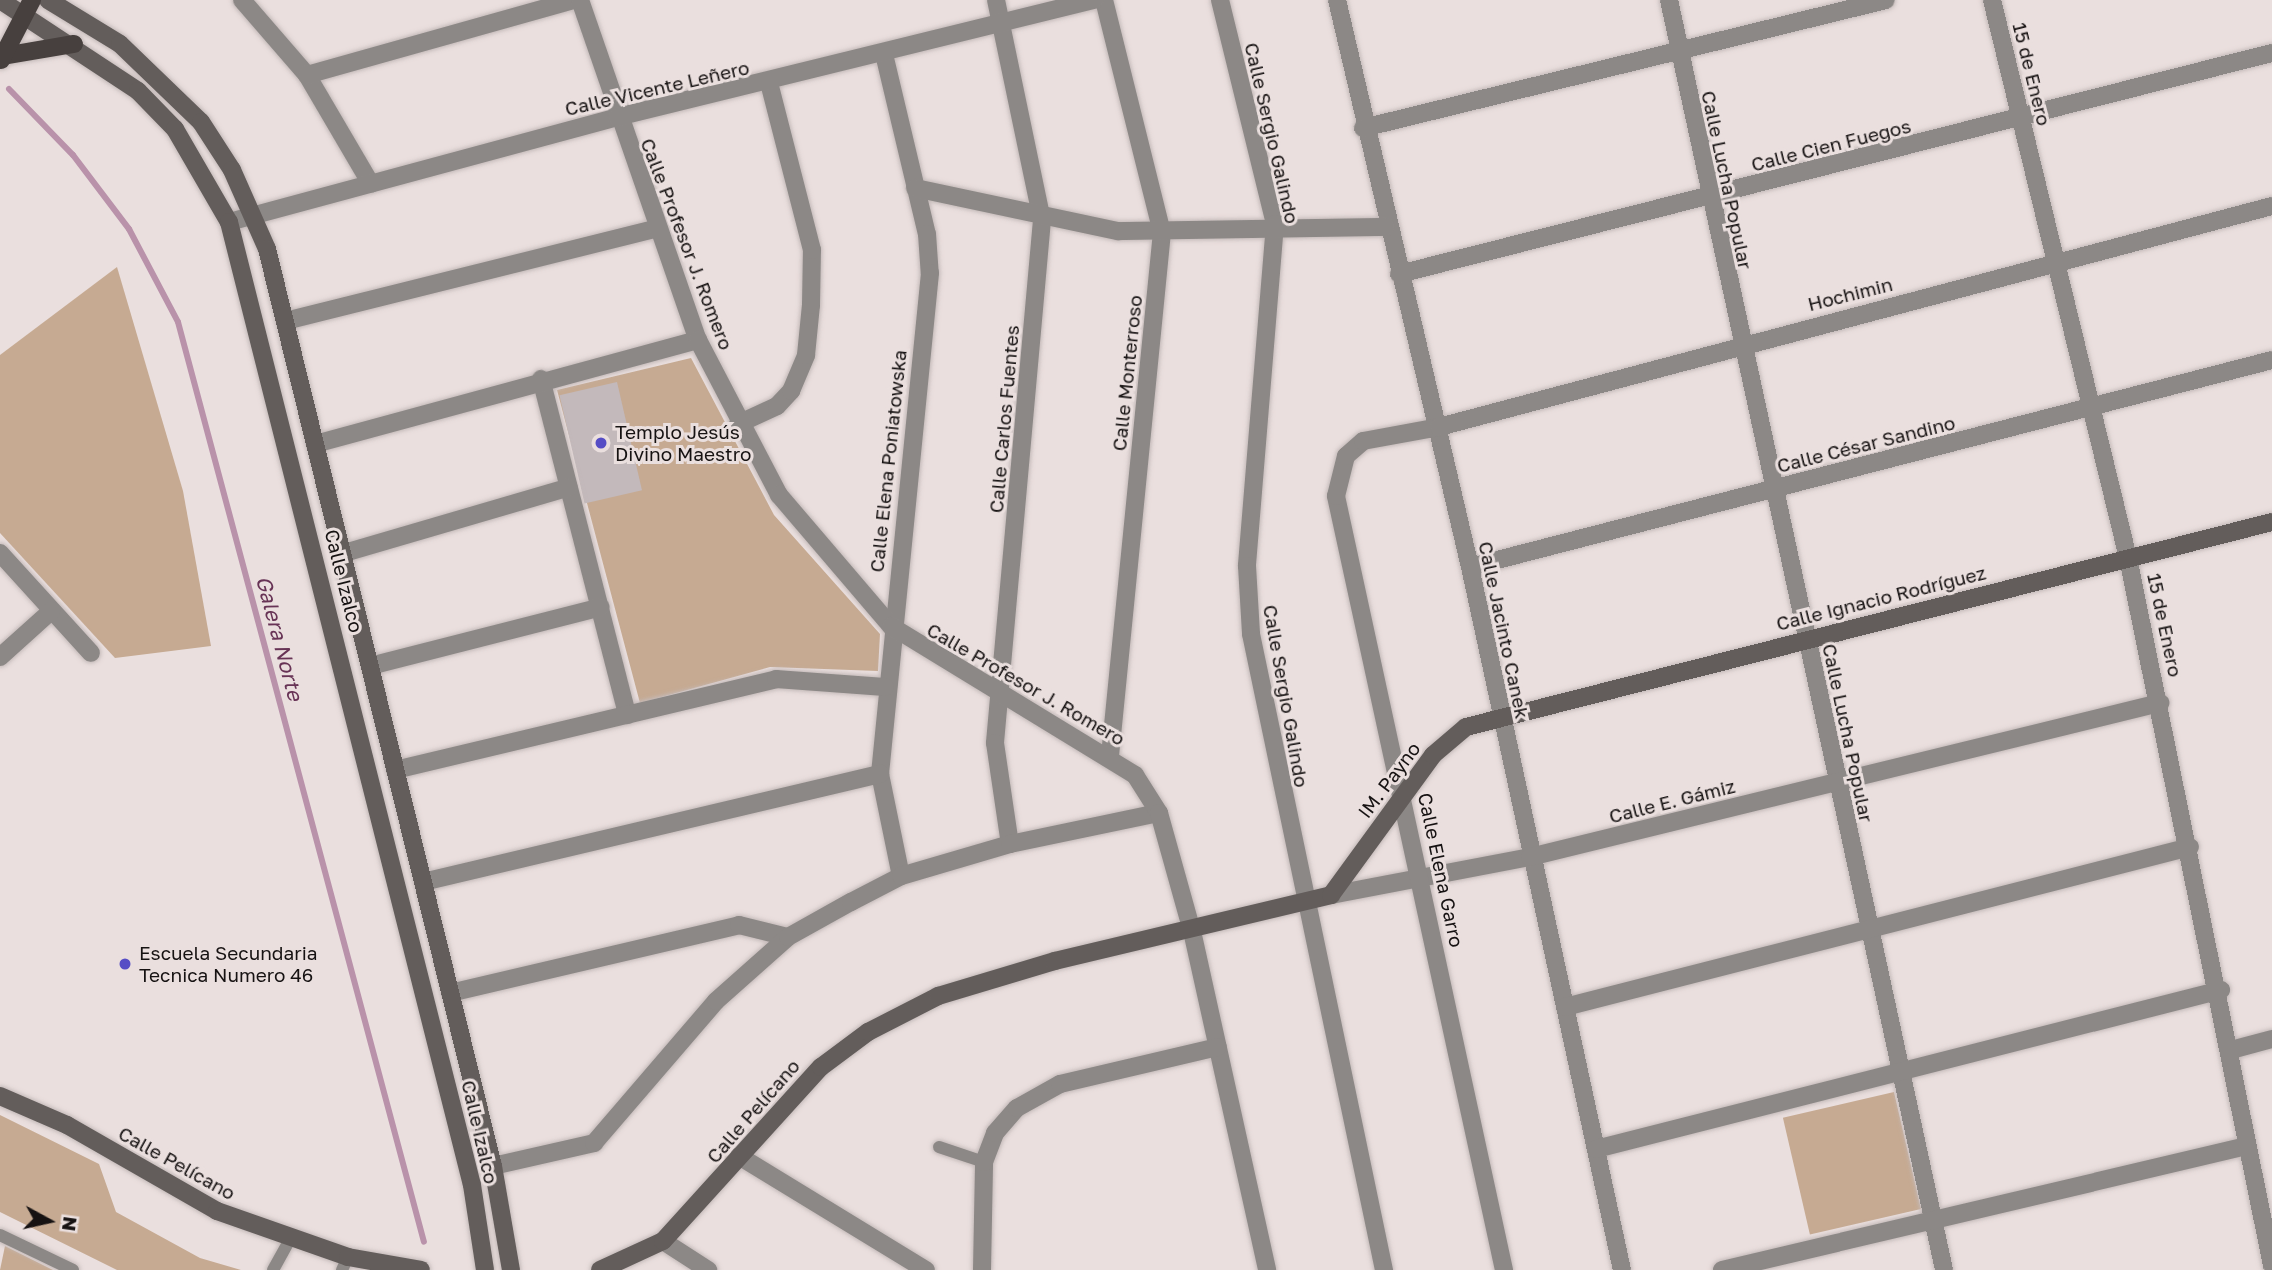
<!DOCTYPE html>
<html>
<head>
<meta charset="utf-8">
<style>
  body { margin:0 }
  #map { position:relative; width:2272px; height:1270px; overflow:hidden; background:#eadfde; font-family:"Golos Text",sans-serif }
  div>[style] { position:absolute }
  .green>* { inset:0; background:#c6aa92; transform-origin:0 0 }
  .stream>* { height:6px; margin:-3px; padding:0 3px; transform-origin:3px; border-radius:3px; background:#b992aa }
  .building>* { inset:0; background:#c3b9bb; transform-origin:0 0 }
  .roads { filter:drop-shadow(0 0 2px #c4bab9) drop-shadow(0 0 2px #c4bab9) }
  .service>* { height:12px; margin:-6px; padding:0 6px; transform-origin:6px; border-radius:6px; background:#8c8886 }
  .minor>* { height:18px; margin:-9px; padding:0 9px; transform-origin:9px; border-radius:9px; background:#8c8886 }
  .tertiary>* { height:18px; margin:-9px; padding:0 9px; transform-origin:9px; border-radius:9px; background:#8c8886 }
  .secondary>* { height:18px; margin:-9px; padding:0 9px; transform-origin:9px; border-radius:9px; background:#635d5b }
  .primary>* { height:18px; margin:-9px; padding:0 9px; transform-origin:9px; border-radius:9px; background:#47403e }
  .dots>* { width:19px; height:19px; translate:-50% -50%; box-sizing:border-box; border:4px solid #eadfde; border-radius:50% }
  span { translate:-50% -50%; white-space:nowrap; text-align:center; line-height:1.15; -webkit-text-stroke:6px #eadfde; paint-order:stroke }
  .street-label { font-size:19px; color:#161212 }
  .poi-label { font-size:19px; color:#161212 }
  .left { translate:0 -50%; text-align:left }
  .water-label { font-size:21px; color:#673355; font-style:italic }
  .north { position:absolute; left:14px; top:1186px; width:70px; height:70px; -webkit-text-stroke:5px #eadfde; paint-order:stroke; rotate:98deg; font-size:19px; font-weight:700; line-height:28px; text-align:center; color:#161212 }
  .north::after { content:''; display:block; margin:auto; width:24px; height:32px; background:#161212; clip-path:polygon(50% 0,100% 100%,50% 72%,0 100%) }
</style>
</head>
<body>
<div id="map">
  <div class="green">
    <i style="clip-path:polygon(117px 267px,183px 491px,211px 646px,115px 658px,0 533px,0 355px)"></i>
    <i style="clip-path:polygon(691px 358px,774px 515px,880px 634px,878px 671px,770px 667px,640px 703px,557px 390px)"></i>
    <i style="left:1894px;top:1092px;width:120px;height:114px;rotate:77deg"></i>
    <i style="clip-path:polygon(0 1115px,99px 1164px,116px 1212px,200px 1258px,241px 1270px,117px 1270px,0 1212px)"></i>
    <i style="clip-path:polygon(5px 1246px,53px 1270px,0 1270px)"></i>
  </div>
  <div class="stream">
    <i style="left:9px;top:89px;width:92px;rotate:45.9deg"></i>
    <i style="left:73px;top:155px;width:93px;rotate:52.9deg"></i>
    <i style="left:129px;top:229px;width:105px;rotate:62.2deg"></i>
    <i style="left:178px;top:322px;width:952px;rotate:75.03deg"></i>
  </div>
  <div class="building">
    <i style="left:617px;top:382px;width:111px;height:59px;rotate:77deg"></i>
  </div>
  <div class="roads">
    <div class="service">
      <i style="left:939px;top:1147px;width:47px;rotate:18.4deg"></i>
      <i style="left:0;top:1235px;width:81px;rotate:25.6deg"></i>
      <i style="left:273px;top:1270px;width:35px;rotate:-61deg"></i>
      <i style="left:342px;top:1270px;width:14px;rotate:-65deg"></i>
    </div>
    <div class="minor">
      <i style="left:242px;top:0;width:99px;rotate:49.1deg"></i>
      <i style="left:307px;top:75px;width:126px;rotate:59.6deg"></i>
      <i style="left:996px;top:0;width:225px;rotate:78.2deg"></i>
      <i style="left:1042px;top:220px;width:525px;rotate:95.14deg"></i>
      <i style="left:995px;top:743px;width:102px;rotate:81.6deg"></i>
      <i style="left:1104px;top:0;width:239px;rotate:76deg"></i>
      <i style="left:1162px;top:232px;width:527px;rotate:95.67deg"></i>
      <i style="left:1220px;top:0;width:231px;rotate:76.2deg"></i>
      <i style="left:1275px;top:224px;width:343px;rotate:94.7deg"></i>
      <i style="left:1247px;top:566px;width:68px;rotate:86.6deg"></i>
      <i style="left:1251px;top:634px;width:650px;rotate:78.19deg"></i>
      <i style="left:1337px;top:0;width:582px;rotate:76.8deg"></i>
      <i style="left:1470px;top:567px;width:719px;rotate:77.8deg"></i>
      <i style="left:1669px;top:0;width:1299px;rotate:77.78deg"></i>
      <i style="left:884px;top:54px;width:185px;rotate:76.6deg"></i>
      <i style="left:927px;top:234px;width:39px;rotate:86deg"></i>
      <i style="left:930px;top:273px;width:503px;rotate:95.7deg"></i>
      <i style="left:880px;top:774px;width:104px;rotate:78.4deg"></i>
      <i style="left:307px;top:75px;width:276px;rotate:-15.7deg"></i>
      <i style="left:1363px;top:128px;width:538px;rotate:-13.75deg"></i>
      <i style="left:915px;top:188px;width:208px;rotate:12deg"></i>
      <i style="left:1118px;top:231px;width:268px;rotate:-0.9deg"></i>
      <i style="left:1399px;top:274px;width:901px;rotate:-14.21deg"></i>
      <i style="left:285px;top:321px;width:383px;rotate:-14deg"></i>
      <i style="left:541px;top:379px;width:347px;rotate:75.6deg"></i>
      <i style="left:738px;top:424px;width:43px;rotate:-24.8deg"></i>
      <i style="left:777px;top:406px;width:21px;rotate:-47deg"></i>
      <i style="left:791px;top:391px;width:39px;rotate:-67deg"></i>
      <i style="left:806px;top:355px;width:50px;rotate:-84.3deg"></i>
      <i style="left:811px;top:305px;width:55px;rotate:-89deg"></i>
      <i style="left:812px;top:250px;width:172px;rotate:-104.4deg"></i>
      <i style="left:315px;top:444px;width:397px;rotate:-15.2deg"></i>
      <i style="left:0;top:553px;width:135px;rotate:47.7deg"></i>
      <i style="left:344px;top:553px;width:234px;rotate:-16.3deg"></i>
      <i style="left:1470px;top:567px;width:828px;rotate:-14.47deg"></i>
      <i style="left:0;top:657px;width:69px;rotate:-42deg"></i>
      <i style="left:370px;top:666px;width:238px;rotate:-14.3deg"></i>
      <i style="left:395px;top:770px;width:392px;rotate:-13.4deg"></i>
      <i style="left:776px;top:679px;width:109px;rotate:4.2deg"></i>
      <i style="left:423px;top:882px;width:470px;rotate:-13.3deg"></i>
      <i style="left:1331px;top:895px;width:203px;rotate:-10.8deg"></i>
      <i style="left:1530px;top:857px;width:649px;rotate:-13.74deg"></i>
      <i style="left:1192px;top:931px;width:347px;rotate:77.5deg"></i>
      <i style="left:450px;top:993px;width:297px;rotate:-13.2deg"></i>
      <i style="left:739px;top:925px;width:50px;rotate:13.8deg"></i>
      <i style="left:1565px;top:1007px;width:645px;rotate:-14.36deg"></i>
      <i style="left:2231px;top:1050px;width:42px;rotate:-15deg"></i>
      <i style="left:1596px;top:1149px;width:645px;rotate:-14.27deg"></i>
      <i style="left:739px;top:1156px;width:219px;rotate:31.4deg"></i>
      <i style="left:493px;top:1166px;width:104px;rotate:-12.8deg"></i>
      <i style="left:594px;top:1143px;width:187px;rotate:-49.3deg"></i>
      <i style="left:716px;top:1001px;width:96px;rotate:-41.6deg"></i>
      <i style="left:788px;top:937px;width:72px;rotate:-29.1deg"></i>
      <i style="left:851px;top:902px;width:56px;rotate:-27.5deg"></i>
      <i style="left:901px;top:876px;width:114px;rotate:-16.4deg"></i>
      <i style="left:1010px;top:844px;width:152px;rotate:-11.8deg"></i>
      <i style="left:663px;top:1241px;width:54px;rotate:32.8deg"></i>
      <i style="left:982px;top:1270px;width:108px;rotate:-88.9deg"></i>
      <i style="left:984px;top:1162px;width:31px;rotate:-69deg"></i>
      <i style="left:995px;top:1133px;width:33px;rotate:-49deg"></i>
      <i style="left:1017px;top:1108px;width:49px;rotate:-29.2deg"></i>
      <i style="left:1060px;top:1084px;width:162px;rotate:-13.2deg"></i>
      <i style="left:1504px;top:1270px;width:792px;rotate:-102.25deg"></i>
      <i style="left:1336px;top:496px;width:41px;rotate:-76deg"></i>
      <i style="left:1346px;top:456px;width:23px;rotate:-41deg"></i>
      <i style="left:1363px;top:441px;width:77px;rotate:-10.4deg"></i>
      <i style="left:1439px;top:427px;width:862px;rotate:-14.86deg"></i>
      <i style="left:1722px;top:1270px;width:539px;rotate:-13.29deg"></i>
    </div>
    <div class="tertiary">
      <i style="left:580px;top:0;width:360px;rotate:70.9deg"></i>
      <i style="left:698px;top:340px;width:175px;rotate:62.4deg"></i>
      <i style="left:779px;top:495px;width:172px;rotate:49.5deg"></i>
      <i style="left:891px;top:626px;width:286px;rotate:31.4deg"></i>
      <i style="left:1135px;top:775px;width:45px;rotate:57.7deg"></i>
      <i style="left:1159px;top:813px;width:123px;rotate:74.4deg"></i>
      <i style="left:1992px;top:0;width:574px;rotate:76.3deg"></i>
      <i style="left:2128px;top:558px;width:722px;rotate:78.49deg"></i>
      <i style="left:229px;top:222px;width:402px;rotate:-15.1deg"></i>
      <i style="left:617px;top:117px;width:492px;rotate:-13.8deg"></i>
    </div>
    <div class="secondary">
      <i style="left:0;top:0;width:165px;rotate:33.4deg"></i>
      <i style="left:138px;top:91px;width:53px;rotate:45.8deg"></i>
      <i style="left:175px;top:129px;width:108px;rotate:59.9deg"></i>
      <i style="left:229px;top:222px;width:993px;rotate:75.84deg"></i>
      <i style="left:472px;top:1185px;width:86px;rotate:81.3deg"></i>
      <i style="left:48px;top:0;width:84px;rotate:31.4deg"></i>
      <i style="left:120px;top:44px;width:112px;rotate:43.9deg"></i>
      <i style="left:201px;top:122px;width:57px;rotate:57.1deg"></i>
      <i style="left:232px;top:170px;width:86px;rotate:66.1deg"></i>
      <i style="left:267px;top:249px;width:944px;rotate:76.16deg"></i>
      <i style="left:493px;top:1166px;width:106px;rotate:80.2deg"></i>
      <i style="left:0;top:1096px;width:73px;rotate:23.4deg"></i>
      <i style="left:67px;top:1125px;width:173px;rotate:29.8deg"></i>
      <i style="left:217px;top:1211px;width:139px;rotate:19.3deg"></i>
      <i style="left:348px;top:1257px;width:74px;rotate:10.1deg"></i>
      <i style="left:600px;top:1270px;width:69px;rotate:-24.7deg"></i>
      <i style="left:663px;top:1241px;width:235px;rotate:-47.8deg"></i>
      <i style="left:821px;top:1067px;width:59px;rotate:-36.7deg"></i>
      <i style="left:868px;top:1032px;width:79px;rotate:-27.2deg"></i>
      <i style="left:938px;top:996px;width:122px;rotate:-16.7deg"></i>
      <i style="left:1055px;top:961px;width:284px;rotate:-13.4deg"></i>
      <i style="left:1331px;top:895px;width:173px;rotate:-53.9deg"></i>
      <i style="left:1433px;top:755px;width:43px;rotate:-40.3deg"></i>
      <i style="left:1466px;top:727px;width:832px;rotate:-14.27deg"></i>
    </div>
    <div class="primary">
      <i style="left:3px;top:56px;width:72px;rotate:-9.6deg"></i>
      <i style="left:1px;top:60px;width:68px;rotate:-62.7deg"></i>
    </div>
  </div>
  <div class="dots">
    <i style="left:601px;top:443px;background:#564dc5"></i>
    <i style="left:125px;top:964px;background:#564dc5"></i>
  </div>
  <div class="street-label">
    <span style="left:2032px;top:74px;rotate:76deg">15 de Enero</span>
    <span style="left:657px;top:88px;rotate:-13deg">Calle Vicente Leñero</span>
    <span style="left:1272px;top:133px;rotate:77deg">Calle Sergio Galindo</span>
    <span style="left:1831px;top:145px;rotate:-14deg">Calle Cien Fuegos</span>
    <span style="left:1727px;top:180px;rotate:78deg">Calle Lucha Popular</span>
    <span style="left:687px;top:244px;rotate:69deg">Calle Profesor J. Romero</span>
    <span style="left:1850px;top:294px;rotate:-14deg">Hochimin</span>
    <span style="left:1127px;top:373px;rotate:-84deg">Calle Monterroso</span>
    <span style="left:1004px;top:419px;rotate:-85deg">Calle Carlos Fuentes</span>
    <span style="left:1866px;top:444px;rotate:-14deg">Calle César Sandino</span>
    <span style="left:888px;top:461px;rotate:-84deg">Calle Elena Poniatowska</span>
    <span style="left:344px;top:581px;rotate:76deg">Calle Izalco</span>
    <span style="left:1881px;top:598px;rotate:-14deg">Calle Ignacio Rodríguez</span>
    <span style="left:2165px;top:625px;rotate:78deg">15 de Enero</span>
    <span style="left:1504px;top:630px;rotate:78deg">Calle Jacinto Canek</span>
    <span style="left:1026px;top:684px;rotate:30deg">Calle Profesor J. Romero</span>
    <span style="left:1286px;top:696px;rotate:80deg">Calle Sergio Galindo</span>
    <span style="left:1848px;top:733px;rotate:78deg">Calle Lucha Popular</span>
    <span style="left:1389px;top:780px;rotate:-53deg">IM. Payno</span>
    <span style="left:1672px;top:801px;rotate:-14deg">Calle E. Gámiz</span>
    <span style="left:1441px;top:870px;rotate:78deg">Calle Elena Garro</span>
    <span style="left:753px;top:1111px;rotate:-49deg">Calle Pelícano</span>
    <span style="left:480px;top:1132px;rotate:77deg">Calle Izalco</span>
    <span style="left:177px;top:1163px;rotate:29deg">Calle Pelícano</span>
  </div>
  <div class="poi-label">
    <span class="left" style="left:615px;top:443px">Templo Jesús<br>Divino Maestro</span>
    <span class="left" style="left:139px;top:964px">Escuela Secundaria<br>Tecnica Numero 46</span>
  </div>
  <div class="water-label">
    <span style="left:280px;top:638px;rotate:75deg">Galera Norte</span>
  </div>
  <div class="north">N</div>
</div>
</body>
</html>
